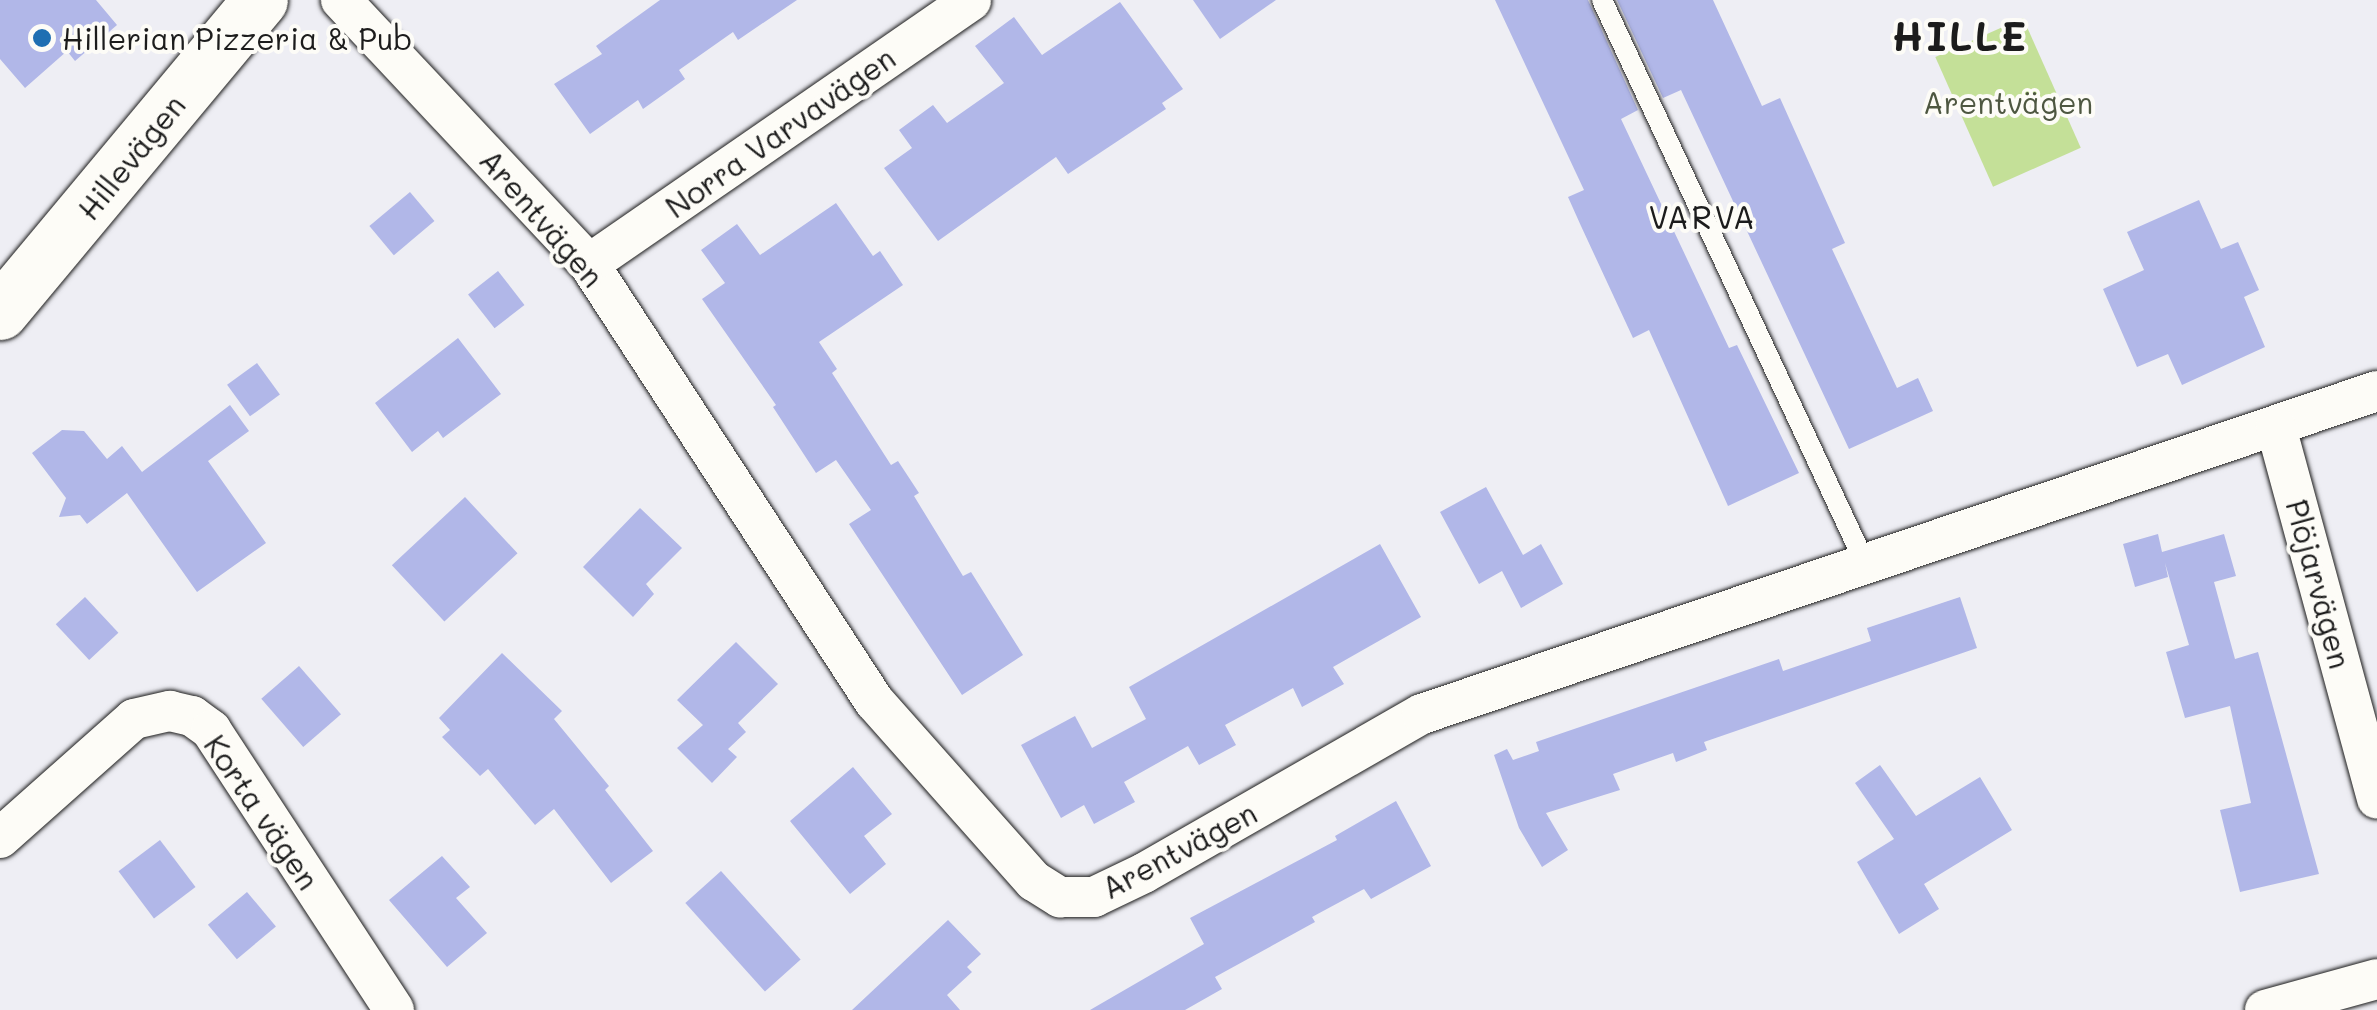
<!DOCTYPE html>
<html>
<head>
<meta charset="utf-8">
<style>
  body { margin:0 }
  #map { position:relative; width:2377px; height:1010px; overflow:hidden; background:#eeeef4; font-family:Mali,sans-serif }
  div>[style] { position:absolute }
  .green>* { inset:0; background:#c4e098; transform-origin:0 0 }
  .building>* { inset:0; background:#b1b7e8; transform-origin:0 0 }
  .roads { filter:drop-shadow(0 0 2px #1c1c1c) drop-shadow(0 0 2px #1c1c1c) }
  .lane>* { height:20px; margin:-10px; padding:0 10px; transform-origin:10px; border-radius:10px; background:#fdfcf7 }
  .street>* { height:40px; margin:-20px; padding:0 20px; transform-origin:20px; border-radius:20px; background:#fdfcf7 }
  .secondary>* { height:55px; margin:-27.5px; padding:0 27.5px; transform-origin:27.5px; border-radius:27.5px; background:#fdfcf7 }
  .dots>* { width:28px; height:28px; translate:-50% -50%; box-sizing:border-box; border:5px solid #fdfcf7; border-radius:50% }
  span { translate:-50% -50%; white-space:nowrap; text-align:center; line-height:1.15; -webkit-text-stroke:8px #fdfcf7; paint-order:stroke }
  .poi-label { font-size:30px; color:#1c1c1c }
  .left { translate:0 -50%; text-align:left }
  .park-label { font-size:30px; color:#4e5741 }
  .street-label { font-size:30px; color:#1c1c1c }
  .neighbourhood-label { font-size:32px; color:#1c1c1c; letter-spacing:2.5px }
  .district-label { font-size:40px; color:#1c1c1c; font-weight:700; letter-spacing:2.5px }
</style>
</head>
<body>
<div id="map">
  <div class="green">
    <i style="left:2023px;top:18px;width:142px;height:96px;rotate:66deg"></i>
  </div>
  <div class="building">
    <i style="clip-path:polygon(0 0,96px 0,117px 25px,75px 61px,67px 51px,25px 88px,0 59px)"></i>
    <i style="clip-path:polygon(660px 0,797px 0,738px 40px,733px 32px,679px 70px,685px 79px,643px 109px,638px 100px,590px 134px,554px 84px,602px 54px,596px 46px)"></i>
    <i style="clip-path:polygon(1193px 0,1276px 0,1220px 39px)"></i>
    <i style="clip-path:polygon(1495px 0,1588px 0,1638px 110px,1621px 119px,1729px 348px,1737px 345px,1799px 473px,1728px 506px,1649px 330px,1633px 338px,1581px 226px,1568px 197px,1584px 190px)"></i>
    <i style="clip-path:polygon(1617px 0,1713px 0,1762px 106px,1780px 98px,1845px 243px,1832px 249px,1897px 388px,1918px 378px,1933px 411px,1849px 449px,1681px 90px,1663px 98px)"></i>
    <i style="clip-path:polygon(1120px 2px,1183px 89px,1162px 103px,1166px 109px,1068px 174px,1056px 157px,938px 241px,884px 168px,912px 148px,899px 130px,933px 105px,947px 123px,1004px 83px,975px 46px,1014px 17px,1042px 55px)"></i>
    <i style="left:410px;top:192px;width:38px;height:53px;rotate:50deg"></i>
    <i style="clip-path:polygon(2199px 200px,2221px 249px,2238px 242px,2259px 290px,2244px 297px,2265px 347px,2182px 385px,2168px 354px,2137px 367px,2103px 289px,2144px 270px,2127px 232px)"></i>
    <i style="clip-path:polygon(836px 203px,873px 256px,880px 251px,903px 285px,819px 342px,837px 369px,832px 373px,891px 465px,898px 461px,919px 493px,914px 496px,963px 576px,971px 572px,1023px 655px,962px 695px,849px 524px,871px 510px,836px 460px,816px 473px,773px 407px,776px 405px,702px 299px,725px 283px,701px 250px,737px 224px,760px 255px)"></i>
    <i style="left:498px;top:271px;width:43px;height:38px;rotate:52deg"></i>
    <i style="clip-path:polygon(458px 338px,501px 394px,443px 438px,438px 431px,412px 452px,375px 403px)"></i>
    <i style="left:257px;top:363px;width:39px;height:37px;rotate:54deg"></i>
    <i style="clip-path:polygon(230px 405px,249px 431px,208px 461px,266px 543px,197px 592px,127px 493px,87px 524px,80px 515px,59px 517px,66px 498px,32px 453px,62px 430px,84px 431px,107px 459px,122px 446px,142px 472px)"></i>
    <i style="clip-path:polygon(1486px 487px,1523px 555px,1541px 544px,1563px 584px,1521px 608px,1502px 571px,1479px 584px,1440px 512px)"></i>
    <i style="left:465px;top:497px;width:77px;height:100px;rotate:47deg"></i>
    <i style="clip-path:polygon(640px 508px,682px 548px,646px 584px,654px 594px,633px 617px,583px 567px)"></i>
    <i style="clip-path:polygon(2158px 534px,2162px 552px,2224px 534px,2236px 576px,2214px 582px,2235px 659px,2258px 652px,2319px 874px,2240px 892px,2220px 810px,2251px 803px,2230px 706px,2185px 718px,2166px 652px,2189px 645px,2165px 563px,2168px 577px,2135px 587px,2123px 544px)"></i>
    <i style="clip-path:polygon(1380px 544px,1421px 617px,1333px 667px,1344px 684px,1302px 707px,1293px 688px,1225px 725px,1236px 745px,1199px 765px,1188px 746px,1124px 782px,1135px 802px,1094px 824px,1084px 805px,1061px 818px,1021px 745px,1075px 716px,1092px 748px,1146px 719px,1129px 687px)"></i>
    <i style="left:85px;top:597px;width:49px;height:40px;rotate:47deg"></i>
    <i style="clip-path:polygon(1960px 597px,1977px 648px,1704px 742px,1707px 750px,1676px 762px,1673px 753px,1613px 774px,1620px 790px,1546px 813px,1568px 850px,1542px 867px,1519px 828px,1494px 755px,1507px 749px,1513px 760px,1539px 751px,1536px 742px,1779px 659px,1783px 671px,1871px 641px,1867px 628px)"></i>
    <i style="clip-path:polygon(736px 642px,778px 684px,738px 723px,746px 732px,728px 749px,737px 757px,712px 783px,677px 748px,703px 725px,677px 700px)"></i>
    <i style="clip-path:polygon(502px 653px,562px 711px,554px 719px,609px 786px,605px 790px,653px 851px,611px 883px,554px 809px,535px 825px,488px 769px,480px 776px,442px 737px,450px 730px,439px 718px)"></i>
    <i style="left:299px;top:666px;width:64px;height:50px;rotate:49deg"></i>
    <i style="clip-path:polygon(1880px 765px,1916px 816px,1980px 777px,2012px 830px,1924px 884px,1939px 909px,1899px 934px,1857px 862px,1894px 839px,1855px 783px)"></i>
    <i style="clip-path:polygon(853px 767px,892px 814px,864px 836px,886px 864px,850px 894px,790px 821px)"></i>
    <i style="clip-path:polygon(1396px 801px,1431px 866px,1371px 899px,1364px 889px,1312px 917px,1315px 922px,1215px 977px,1222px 989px,1185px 1010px,1090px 1010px,1204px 944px,1190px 918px,1337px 840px,1335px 836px)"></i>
    <i style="left:160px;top:840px;width:59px;height:52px;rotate:53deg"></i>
    <i style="clip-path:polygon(442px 856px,470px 887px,456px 898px,487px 933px,447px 967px,389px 900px)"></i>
    <i style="left:721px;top:871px;width:119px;height:48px;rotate:48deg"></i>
    <i style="left:247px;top:892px;width:45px;height:51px;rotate:50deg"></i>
    <i style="clip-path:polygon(948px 920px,981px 954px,967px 967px,972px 972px,947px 995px,960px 1010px,852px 1010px)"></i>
  </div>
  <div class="roads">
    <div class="lane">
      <i style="left:1602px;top:0;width:621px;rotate:64.96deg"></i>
    </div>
    <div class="street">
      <i style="left:341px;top:0;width:362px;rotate:46.8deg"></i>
      <i style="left:589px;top:264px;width:522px;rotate:56.89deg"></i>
      <i style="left:874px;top:701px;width:241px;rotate:48.4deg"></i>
      <i style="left:1034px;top:881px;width:31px;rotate:32deg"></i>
      <i style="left:1060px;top:897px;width:34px"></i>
      <i style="left:1094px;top:897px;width:55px;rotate:-25.6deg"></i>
      <i style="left:1144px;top:873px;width:320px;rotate:-29.8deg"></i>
      <i style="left:1422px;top:714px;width:1008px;rotate:-18.69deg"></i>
      <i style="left:589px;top:264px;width:464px;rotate:-34.6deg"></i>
      <i style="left:2276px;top:427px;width:385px;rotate:74.8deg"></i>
      <i style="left:0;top:838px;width:179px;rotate:-41.6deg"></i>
      <i style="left:134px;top:719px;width:37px;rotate:-13deg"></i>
      <i style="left:170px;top:711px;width:23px;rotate:13deg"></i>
      <i style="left:192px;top:716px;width:24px;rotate:36deg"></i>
      <i style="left:211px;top:730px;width:334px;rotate:56.8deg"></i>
      <i style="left:2265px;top:1010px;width:116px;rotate:-15.5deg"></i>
    </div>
    <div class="secondary">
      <i style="left:0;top:312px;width:406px;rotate:-50.2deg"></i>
    </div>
  </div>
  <div class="dots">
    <i style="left:42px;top:38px;background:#1f6fb2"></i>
  </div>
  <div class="poi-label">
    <span class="left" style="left:62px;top:38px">Hillerian Pizzeria &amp; Pub</span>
  </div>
  <div class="park-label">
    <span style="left:2008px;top:102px">Arentvägen</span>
  </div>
  <div class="street-label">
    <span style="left:780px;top:132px;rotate:-35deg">Norra Varvavägen</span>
    <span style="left:131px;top:157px;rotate:-51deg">Hillevägen</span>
    <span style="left:542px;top:218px;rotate:49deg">Arentvägen</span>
    <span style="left:2319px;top:584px;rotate:75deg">Plöjarvägen</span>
    <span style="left:262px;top:812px;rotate:56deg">Korta vägen</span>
    <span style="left:1179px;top:850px;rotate:-28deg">Arentvägen</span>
  </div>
  <div class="neighbourhood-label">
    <span style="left:1703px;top:216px">VARVA</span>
  </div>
  <div class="district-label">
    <span style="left:1960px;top:35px">HILLE</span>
  </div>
</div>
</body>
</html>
